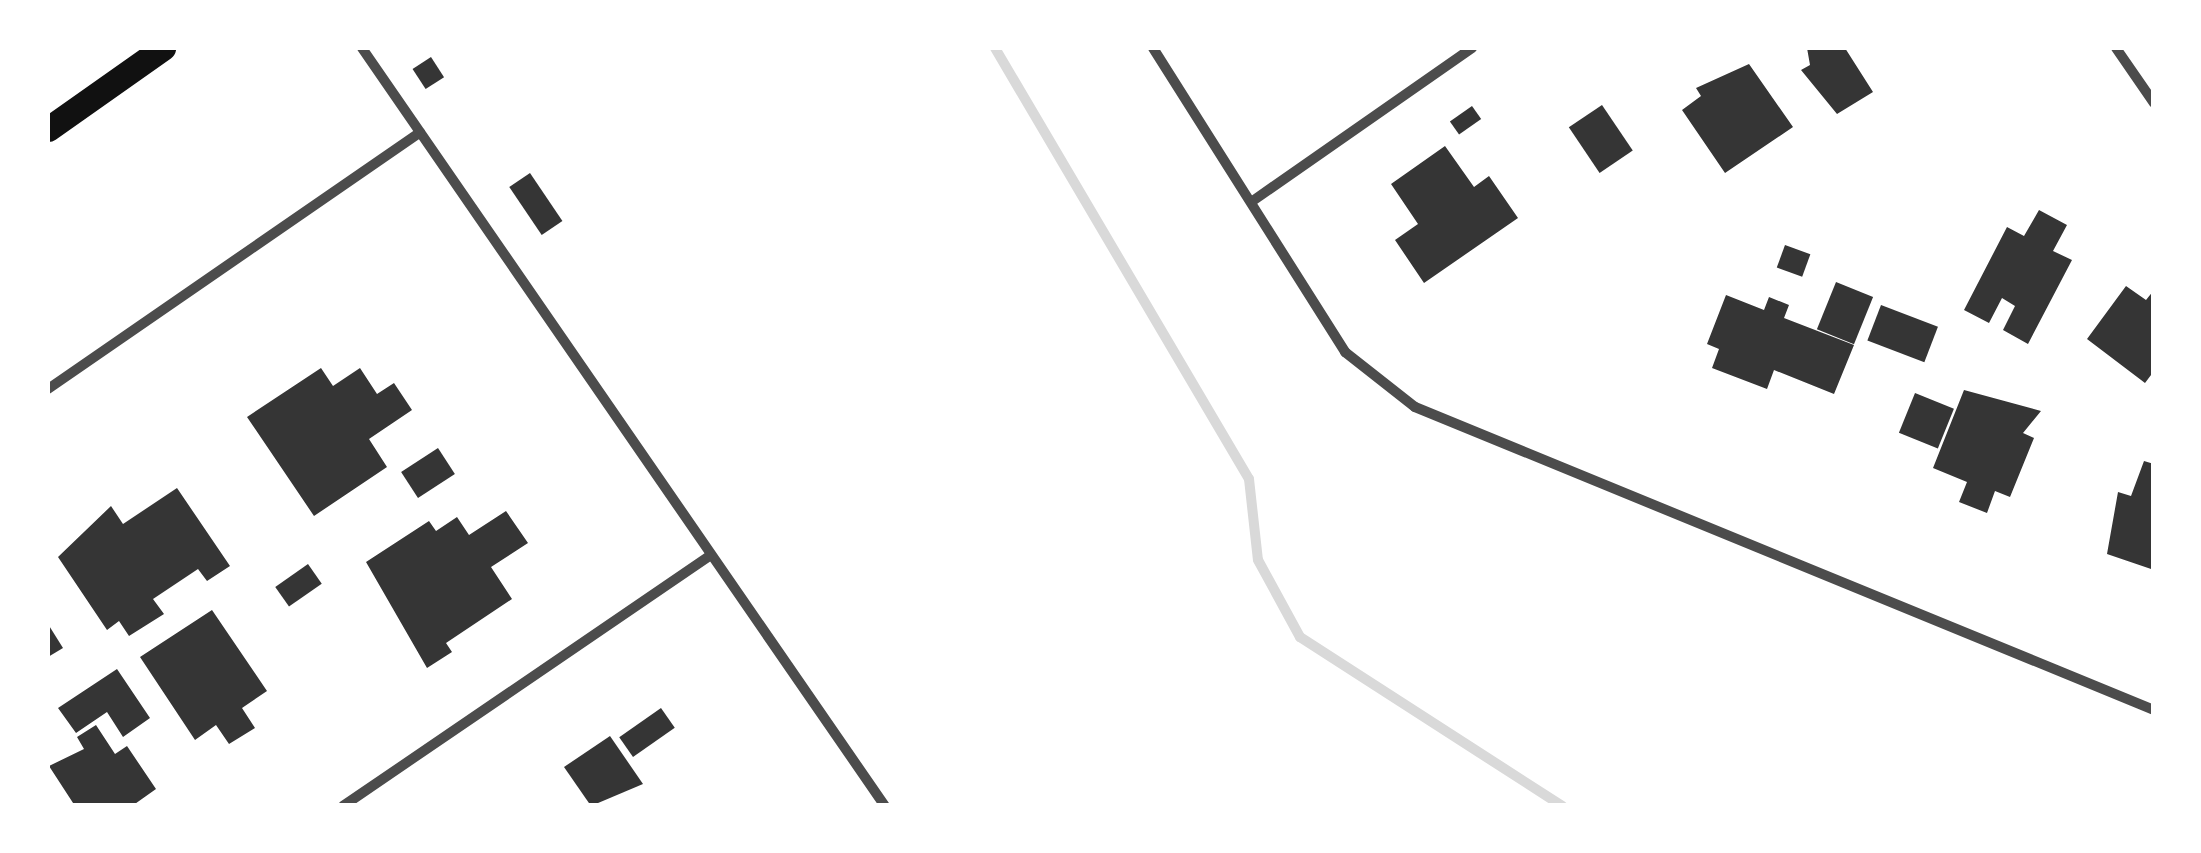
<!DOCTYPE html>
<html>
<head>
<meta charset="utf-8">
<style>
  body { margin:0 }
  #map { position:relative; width:2201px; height:853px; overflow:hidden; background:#fff; font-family:Ubuntu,sans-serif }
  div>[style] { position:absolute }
  .stream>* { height:10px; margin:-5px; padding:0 5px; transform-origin:5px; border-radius:5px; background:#d9d9d9 }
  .building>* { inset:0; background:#353535; transform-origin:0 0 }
  .minor>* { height:10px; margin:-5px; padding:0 5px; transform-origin:5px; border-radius:5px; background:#4c4c4c }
  .primary>* { height:25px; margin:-12.5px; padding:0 12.5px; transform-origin:12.5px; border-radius:12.5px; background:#111 }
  span { translate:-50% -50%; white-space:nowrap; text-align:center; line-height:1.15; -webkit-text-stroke:8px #fff; paint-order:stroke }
  .frame { position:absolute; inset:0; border:50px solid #fff; pointer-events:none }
</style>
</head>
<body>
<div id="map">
  <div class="stream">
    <i style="left:995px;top:48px;width:500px;rotate:59.49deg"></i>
    <i style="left:1249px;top:479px;width:81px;rotate:83.7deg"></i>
    <i style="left:1258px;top:560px;width:88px;rotate:61.4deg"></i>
    <i style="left:1300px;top:637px;width:312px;rotate:32.8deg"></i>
  </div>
  <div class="building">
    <i style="clip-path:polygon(1807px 48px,1845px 48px,1873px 92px,1837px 114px,1801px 70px,1810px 65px)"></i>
    <i style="left:431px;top:57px;width:24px;height:22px;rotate:57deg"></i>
    <i style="clip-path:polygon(1749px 64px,1793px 127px,1725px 173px,1682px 110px,1701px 96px,1696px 88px)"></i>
    <i style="left:1602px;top:105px;width:55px;height:40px;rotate:56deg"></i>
    <i style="left:1472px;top:106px;width:16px;height:27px;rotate:55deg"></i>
    <i style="clip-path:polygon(1445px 146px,1474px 187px,1489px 176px,1518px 218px,1424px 283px,1395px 240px,1418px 224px,1391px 184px)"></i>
    <i style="left:530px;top:173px;width:58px;height:25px;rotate:56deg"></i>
    <i style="clip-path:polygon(2039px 210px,2067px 225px,2053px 251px,2072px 260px,2028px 344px,2003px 330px,2015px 306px,2002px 298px,1989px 323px,1964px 310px,2007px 227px,2024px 236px)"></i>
    <i style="left:1785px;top:245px;width:27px;height:24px;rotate:20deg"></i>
    <i style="left:1836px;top:282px;width:40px;height:51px;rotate:22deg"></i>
    <i style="clip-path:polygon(2126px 286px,2146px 300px,2154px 290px,2154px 371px,2145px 383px,2087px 339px)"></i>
    <i style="clip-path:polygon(1726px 295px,1764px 310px,1769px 297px,1789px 305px,1784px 318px,1854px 345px,1834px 394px,1774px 370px,1767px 389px,1712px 368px,1719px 349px,1707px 344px)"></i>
    <i style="left:1881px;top:305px;width:61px;height:38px;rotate:21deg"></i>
    <i style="clip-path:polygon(321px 368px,333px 386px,360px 368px,377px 394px,394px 383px,412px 410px,369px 439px,387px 467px,314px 516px,247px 417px)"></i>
    <i style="clip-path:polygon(1964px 390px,2041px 411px,2023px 433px,2034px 438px,2010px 497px,1995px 491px,1987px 513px,1959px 502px,1967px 482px,1933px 468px)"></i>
    <i style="left:1915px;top:393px;width:42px;height:43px;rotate:22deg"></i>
    <i style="left:438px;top:448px;width:31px;height:44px;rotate:57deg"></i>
    <i style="clip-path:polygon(2144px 461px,2154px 464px,2154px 570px,2107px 554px,2118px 492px,2131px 496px)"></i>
    <i style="clip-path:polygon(177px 488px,230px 566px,207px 581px,198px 569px,153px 599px,164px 614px,129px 636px,119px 621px,107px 630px,58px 557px,111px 506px,123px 524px)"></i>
    <i style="clip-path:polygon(506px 511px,528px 543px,491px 567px,512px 599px,446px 643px,452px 652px,427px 668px,366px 562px,429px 521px,436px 531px,457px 517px,469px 535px)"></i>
    <i style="left:308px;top:564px;width:24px;height:40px;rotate:55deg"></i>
    <i style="clip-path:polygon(212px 610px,267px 691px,242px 708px,255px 728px,229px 744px,216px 725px,195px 740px,140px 657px)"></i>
    <i style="clip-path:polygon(48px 624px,63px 648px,48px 657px)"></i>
    <i style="clip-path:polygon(117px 669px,150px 718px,123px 737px,107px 712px,76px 733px,58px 708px)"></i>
    <i style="left:661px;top:708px;width:24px;height:51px;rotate:55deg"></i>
    <i style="clip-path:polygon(96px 725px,115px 754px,127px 746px,156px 789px,132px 806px,75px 806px,49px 766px,84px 749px,77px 737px)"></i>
    <i style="clip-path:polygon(610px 736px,643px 784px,591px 806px,564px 767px)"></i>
  </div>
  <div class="minor">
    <i style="left:362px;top:48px;width:921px;rotate:55.4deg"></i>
    <i style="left:1153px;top:48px;width:360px;rotate:57.7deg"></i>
    <i style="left:1345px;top:352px;width:89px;rotate:38.2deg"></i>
    <i style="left:1415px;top:407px;width:799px;rotate:22.29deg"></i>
    <i style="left:2116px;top:48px;width:67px;rotate:55.4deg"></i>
    <i style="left:1254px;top:200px;width:266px;rotate:-34.9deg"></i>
    <i style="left:48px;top:389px;width:452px;rotate:-34.6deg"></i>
    <i style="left:343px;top:806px;width:442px;rotate:-34.3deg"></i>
  </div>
  <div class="primary">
    <i style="left:48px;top:129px;width:141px;rotate:-35.2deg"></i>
  </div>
  <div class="frame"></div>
</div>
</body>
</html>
